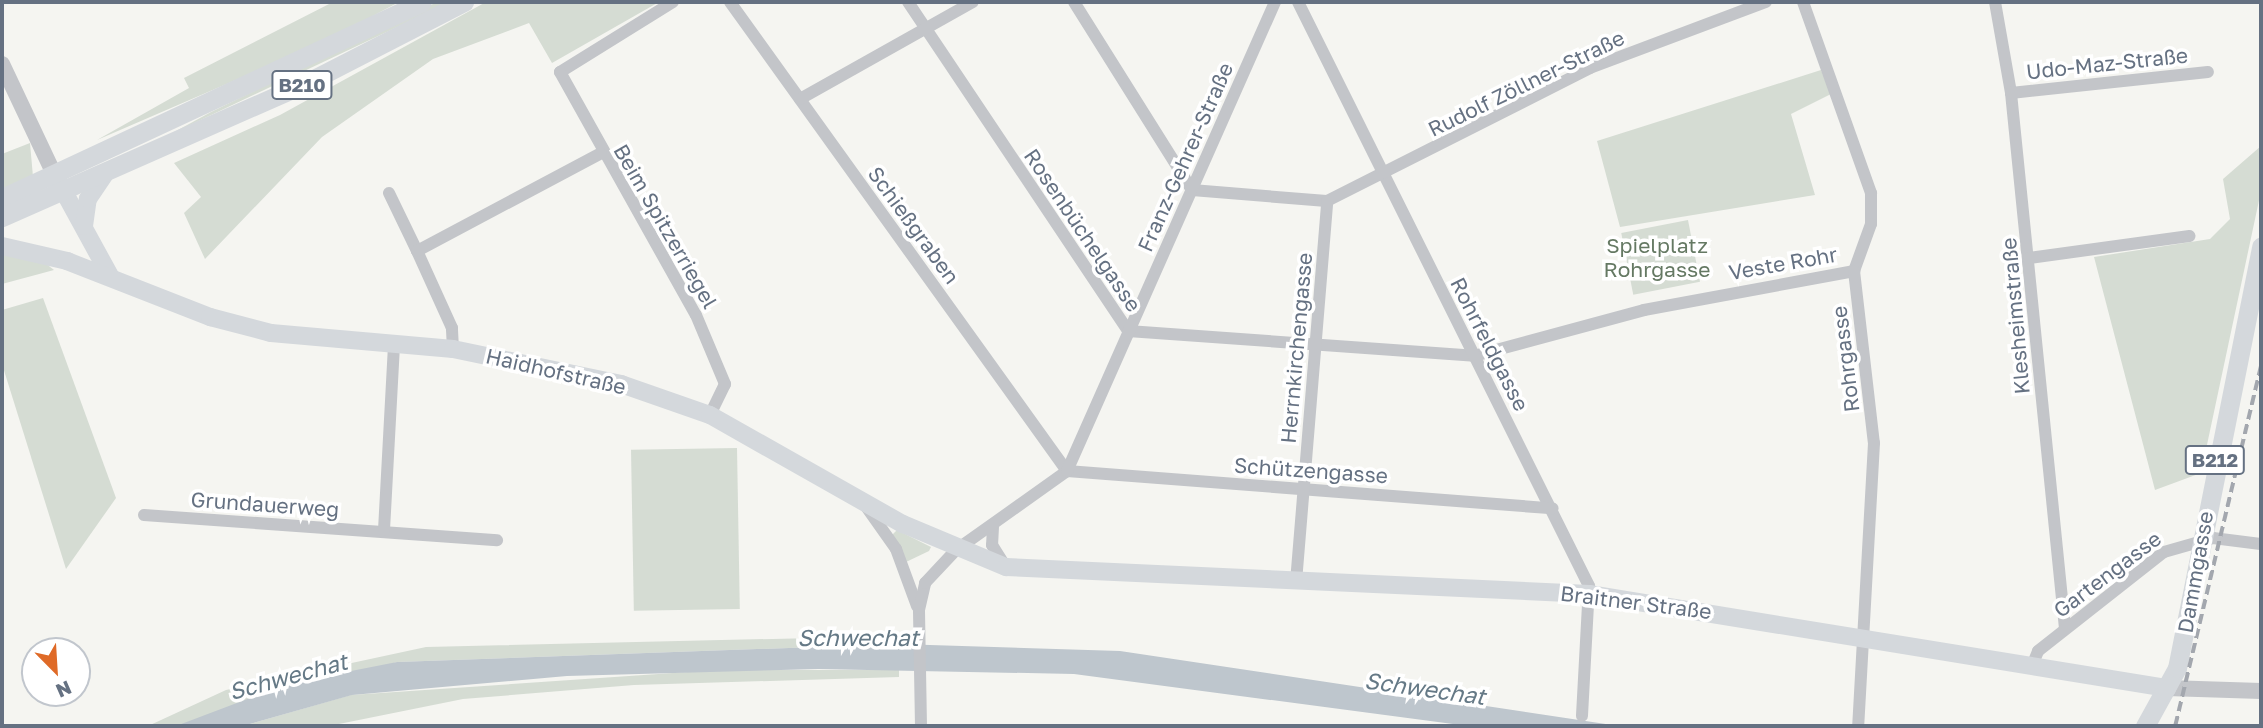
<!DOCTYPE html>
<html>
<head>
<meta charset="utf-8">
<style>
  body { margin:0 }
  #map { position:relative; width:2263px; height:728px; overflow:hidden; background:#f5f5f1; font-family:"Golos Text",sans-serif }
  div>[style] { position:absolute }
  .green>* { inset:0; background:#d5dcd3; transform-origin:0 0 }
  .water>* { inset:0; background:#bec6cd }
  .minor>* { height:12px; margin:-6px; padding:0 6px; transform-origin:6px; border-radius:6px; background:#c3c5c9 }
  .tertiary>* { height:16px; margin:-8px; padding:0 8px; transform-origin:8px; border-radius:8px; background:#c3c5c9 }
  .secondary>* { height:18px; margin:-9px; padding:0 9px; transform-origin:9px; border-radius:9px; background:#d4d8dc }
  .primary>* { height:19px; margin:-9.5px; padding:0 9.5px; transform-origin:9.5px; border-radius:9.5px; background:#d4d8dc }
  .rail>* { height:3.5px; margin-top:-1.75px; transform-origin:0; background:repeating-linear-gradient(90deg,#a3a7ae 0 10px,transparent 0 15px) }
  span { translate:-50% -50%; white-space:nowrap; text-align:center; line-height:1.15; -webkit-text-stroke:7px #fff; paint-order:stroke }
  .shield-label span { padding:2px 5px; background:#fff; border:2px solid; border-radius:5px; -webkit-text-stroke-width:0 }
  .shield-label { font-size:19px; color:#657182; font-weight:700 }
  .street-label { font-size:21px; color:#657182 }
  .park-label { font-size:21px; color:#657963 }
  .water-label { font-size:23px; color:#657986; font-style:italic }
  .frame { position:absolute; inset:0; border:4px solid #657182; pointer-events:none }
  .north { position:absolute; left:21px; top:637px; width:70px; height:70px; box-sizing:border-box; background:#fff; border:2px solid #c1c6cd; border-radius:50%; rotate:156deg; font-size:19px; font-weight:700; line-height:28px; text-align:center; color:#657182 }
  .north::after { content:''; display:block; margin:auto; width:24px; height:32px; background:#df6a27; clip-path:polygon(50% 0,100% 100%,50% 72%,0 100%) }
</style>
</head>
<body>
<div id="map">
  <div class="green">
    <i style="clip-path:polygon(333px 2px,399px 2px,324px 42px,97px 140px,189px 88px,184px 78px)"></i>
    <i style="clip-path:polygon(437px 2px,450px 2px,167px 136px,211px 112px)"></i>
    <i style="clip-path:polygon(486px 2px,659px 2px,552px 63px,529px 23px,433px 59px,322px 137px,205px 259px,184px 213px,201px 197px,174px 163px,280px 115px)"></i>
    <i style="clip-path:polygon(1821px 70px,1831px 94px,1791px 114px,1815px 195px,1620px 227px,1597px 141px)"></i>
    <i style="clip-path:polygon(30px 143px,33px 177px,2px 190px,2px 154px)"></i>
    <i style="clip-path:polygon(2261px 146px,2261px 191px,2201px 473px,2155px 490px,2094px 257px,2210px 239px,2230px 219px,2223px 179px)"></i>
    <i style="left:1688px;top:220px;width:63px;height:68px;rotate:79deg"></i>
    <i style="clip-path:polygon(2px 252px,35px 255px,54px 270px,2px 284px)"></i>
    <i style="clip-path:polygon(43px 298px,116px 498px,66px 569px,2px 364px,2px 310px)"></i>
    <i style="left:737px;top:448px;width:161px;height:106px;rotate:89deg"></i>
    <i style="clip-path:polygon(897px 530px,931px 547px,929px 551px,906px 562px,892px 535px)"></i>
    <i style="clip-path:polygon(898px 636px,898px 644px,397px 662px,176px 726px,148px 726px,226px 690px,426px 647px)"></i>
    <i style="clip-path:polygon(717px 670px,899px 670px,899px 677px,634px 685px,463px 699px,329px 726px,243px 726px,351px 695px)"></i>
  </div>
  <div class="water">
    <i style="clip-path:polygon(898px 644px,1120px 651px,1619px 726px,1468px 726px,1074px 674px,818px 669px,567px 676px,352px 695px,243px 726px,176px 726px,290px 683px,397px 662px)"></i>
  </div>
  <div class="minor">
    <i style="left:673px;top:2px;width:133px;rotate:148.2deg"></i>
    <i style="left:560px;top:72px;width:278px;rotate:60.8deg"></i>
    <i style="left:696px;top:315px;width:75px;rotate:67.2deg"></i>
    <i style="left:725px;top:384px;width:34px;rotate:116deg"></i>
    <i style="left:730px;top:2px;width:578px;rotate:54.3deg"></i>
    <i style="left:908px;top:2px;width:396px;rotate:56.2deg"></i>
    <i style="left:1128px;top:331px;width:347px;rotate:4.1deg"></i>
    <i style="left:1474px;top:356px;width:176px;rotate:-15.1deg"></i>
    <i style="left:1644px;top:310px;width:214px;rotate:-10.5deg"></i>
    <i style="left:1074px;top:2px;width:222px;rotate:57.9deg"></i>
    <i style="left:1298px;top:2px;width:652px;rotate:63.51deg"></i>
    <i style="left:1589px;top:586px;width:130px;rotate:93.1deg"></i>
    <i style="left:1803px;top:2px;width:203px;rotate:70.4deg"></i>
    <i style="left:1871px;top:193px;width:31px;rotate:90deg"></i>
    <i style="left:1871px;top:224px;width:50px;rotate:109.9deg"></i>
    <i style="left:1854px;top:271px;width:173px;rotate:83.4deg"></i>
    <i style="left:1874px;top:443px;width:283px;rotate:93.2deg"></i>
    <i style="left:1995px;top:2px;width:92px;rotate:80deg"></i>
    <i style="left:2011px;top:93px;width:538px;rotate:84.24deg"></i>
    <i style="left:2011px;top:93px;width:198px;rotate:-6.1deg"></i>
    <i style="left:800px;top:99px;width:198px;rotate:-29.3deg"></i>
    <i style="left:1192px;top:190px;width:135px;rotate:4.7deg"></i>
    <i style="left:1327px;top:201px;width:295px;rotate:-26.8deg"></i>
    <i style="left:1590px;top:68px;width:188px;rotate:-20.6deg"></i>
    <i style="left:389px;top:193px;width:64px;rotate:64.2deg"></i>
    <i style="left:2029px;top:258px;width:162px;rotate:-7.8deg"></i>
    <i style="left:453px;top:349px;width:21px;rotate:-93deg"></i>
    <i style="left:452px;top:328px;width:85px;rotate:-114.4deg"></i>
    <i style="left:417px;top:251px;width:208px;rotate:-28deg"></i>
    <i style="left:1067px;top:471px;width:487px;rotate:4.4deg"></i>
    <i style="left:865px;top:505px;width:54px;rotate:54.8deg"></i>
    <i style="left:896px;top:549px;width:61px;rotate:69.8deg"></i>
    <i style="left:144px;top:515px;width:354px;rotate:4.1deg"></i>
    <i style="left:993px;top:527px;width:18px;rotate:93deg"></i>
    <i style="left:992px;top:545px;width:26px;rotate:58deg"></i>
    <i style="left:384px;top:530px;width:185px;rotate:-86.9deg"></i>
    <i style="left:1296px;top:582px;width:382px;rotate:-85.3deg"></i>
    <i style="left:2032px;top:666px;width:16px;rotate:-68deg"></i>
    <i style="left:2038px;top:651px;width:160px;rotate:-38.2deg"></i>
    <i style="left:2164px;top:552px;width:51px;rotate:-15.9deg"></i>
    <i style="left:2213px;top:538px;width:48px;rotate:7.1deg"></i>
    <i style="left:921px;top:726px;width:116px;rotate:-91deg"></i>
    <i style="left:919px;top:610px;width:28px;rotate:-77deg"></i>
    <i style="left:925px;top:583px;width:45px;rotate:-46.8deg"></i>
    <i style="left:956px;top:550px;width:136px;rotate:-35.4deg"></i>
    <i style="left:1067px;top:471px;width:513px;rotate:-66.08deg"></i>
  </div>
  <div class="tertiary">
    <i style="left:2px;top:64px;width:124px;rotate:64.7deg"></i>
    <i style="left:2167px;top:688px;width:94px;rotate:1.8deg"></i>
  </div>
  <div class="secondary">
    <i style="left:57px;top:179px;width:111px;rotate:61.3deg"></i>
    <i style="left:84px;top:226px;width:27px;rotate:-82deg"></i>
    <i style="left:88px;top:199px;width:29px;rotate:-56deg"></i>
    <i style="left:2px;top:246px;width:67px;rotate:13deg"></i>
    <i style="left:67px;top:261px;width:154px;rotate:21.4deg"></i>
    <i style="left:210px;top:317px;width:63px;rotate:14.7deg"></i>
    <i style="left:271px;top:333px;width:183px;rotate:5deg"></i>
    <i style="left:453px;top:349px;width:172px;rotate:11.8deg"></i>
    <i style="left:621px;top:384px;width:94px;rotate:19.2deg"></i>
    <i style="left:710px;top:415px;width:222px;rotate:29.5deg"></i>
    <i style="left:903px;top:524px;width:112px;rotate:22.7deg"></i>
    <i style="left:1006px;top:567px;width:584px;rotate:2.65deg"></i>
    <i style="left:1589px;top:594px;width:586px;rotate:9.24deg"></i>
  </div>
  <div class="primary">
    <i style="left:2px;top:198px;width:463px;rotate:-25deg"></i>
    <i style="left:2px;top:217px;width:339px;rotate:-23.8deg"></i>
    <i style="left:312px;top:80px;width:171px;rotate:-27.2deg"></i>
    <i style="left:2145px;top:726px;width:66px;rotate:-61.1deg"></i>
    <i style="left:2177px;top:668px;width:430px;rotate:-78.7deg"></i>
  </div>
  <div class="rail">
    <i style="left:2175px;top:726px;width:372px;rotate:-76.6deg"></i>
  </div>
  <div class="shield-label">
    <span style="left:302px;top:85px">B210</span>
    <span style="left:2215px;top:460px">B212</span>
  </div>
  <div class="street-label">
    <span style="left:2107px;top:63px;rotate:-6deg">Udo-Maz-Straße</span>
    <span style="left:1526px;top:83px;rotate:-26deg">Rudolf Zöllner-Straße</span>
    <span style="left:1185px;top:157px;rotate:-66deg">Franz-Gehrer-Straße</span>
    <span style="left:914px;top:225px;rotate:54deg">Schießgraben</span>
    <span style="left:666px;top:226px;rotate:60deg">Beim Spitzerriegel</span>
    <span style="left:1083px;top:230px;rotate:56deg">Rosenbüchelgasse</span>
    <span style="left:1783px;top:263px;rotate:-10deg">Veste Rohr</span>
    <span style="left:2015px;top:316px;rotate:-95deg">Klesheimstraße</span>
    <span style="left:1490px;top:344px;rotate:63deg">Rohrfeldgasse</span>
    <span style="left:1296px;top:348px;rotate:-85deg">Herrnkirchengasse</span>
    <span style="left:1845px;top:359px;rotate:-97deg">Rohrgasse</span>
    <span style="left:556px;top:371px;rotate:13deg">Haidhofstraße</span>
    <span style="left:1311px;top:470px;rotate:4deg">Schützengasse</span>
    <span style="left:265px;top:504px;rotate:4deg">Grundauerweg</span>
    <span style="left:2195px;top:572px;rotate:-80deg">Dammgasse</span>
    <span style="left:2107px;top:574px;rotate:-37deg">Gartengasse</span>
    <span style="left:1636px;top:602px;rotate:7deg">Braitner Straße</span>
  </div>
  <div class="park-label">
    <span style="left:1657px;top:257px">Spielplatz<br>Rohrgasse</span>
  </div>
  <div class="water-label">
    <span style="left:858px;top:637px">Schwechat</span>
    <span style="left:288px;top:676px;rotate:-15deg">Schwechat</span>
    <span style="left:1425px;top:688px;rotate:8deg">Schwechat</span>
  </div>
  <div class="frame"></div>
  <div class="north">N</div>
</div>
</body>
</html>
